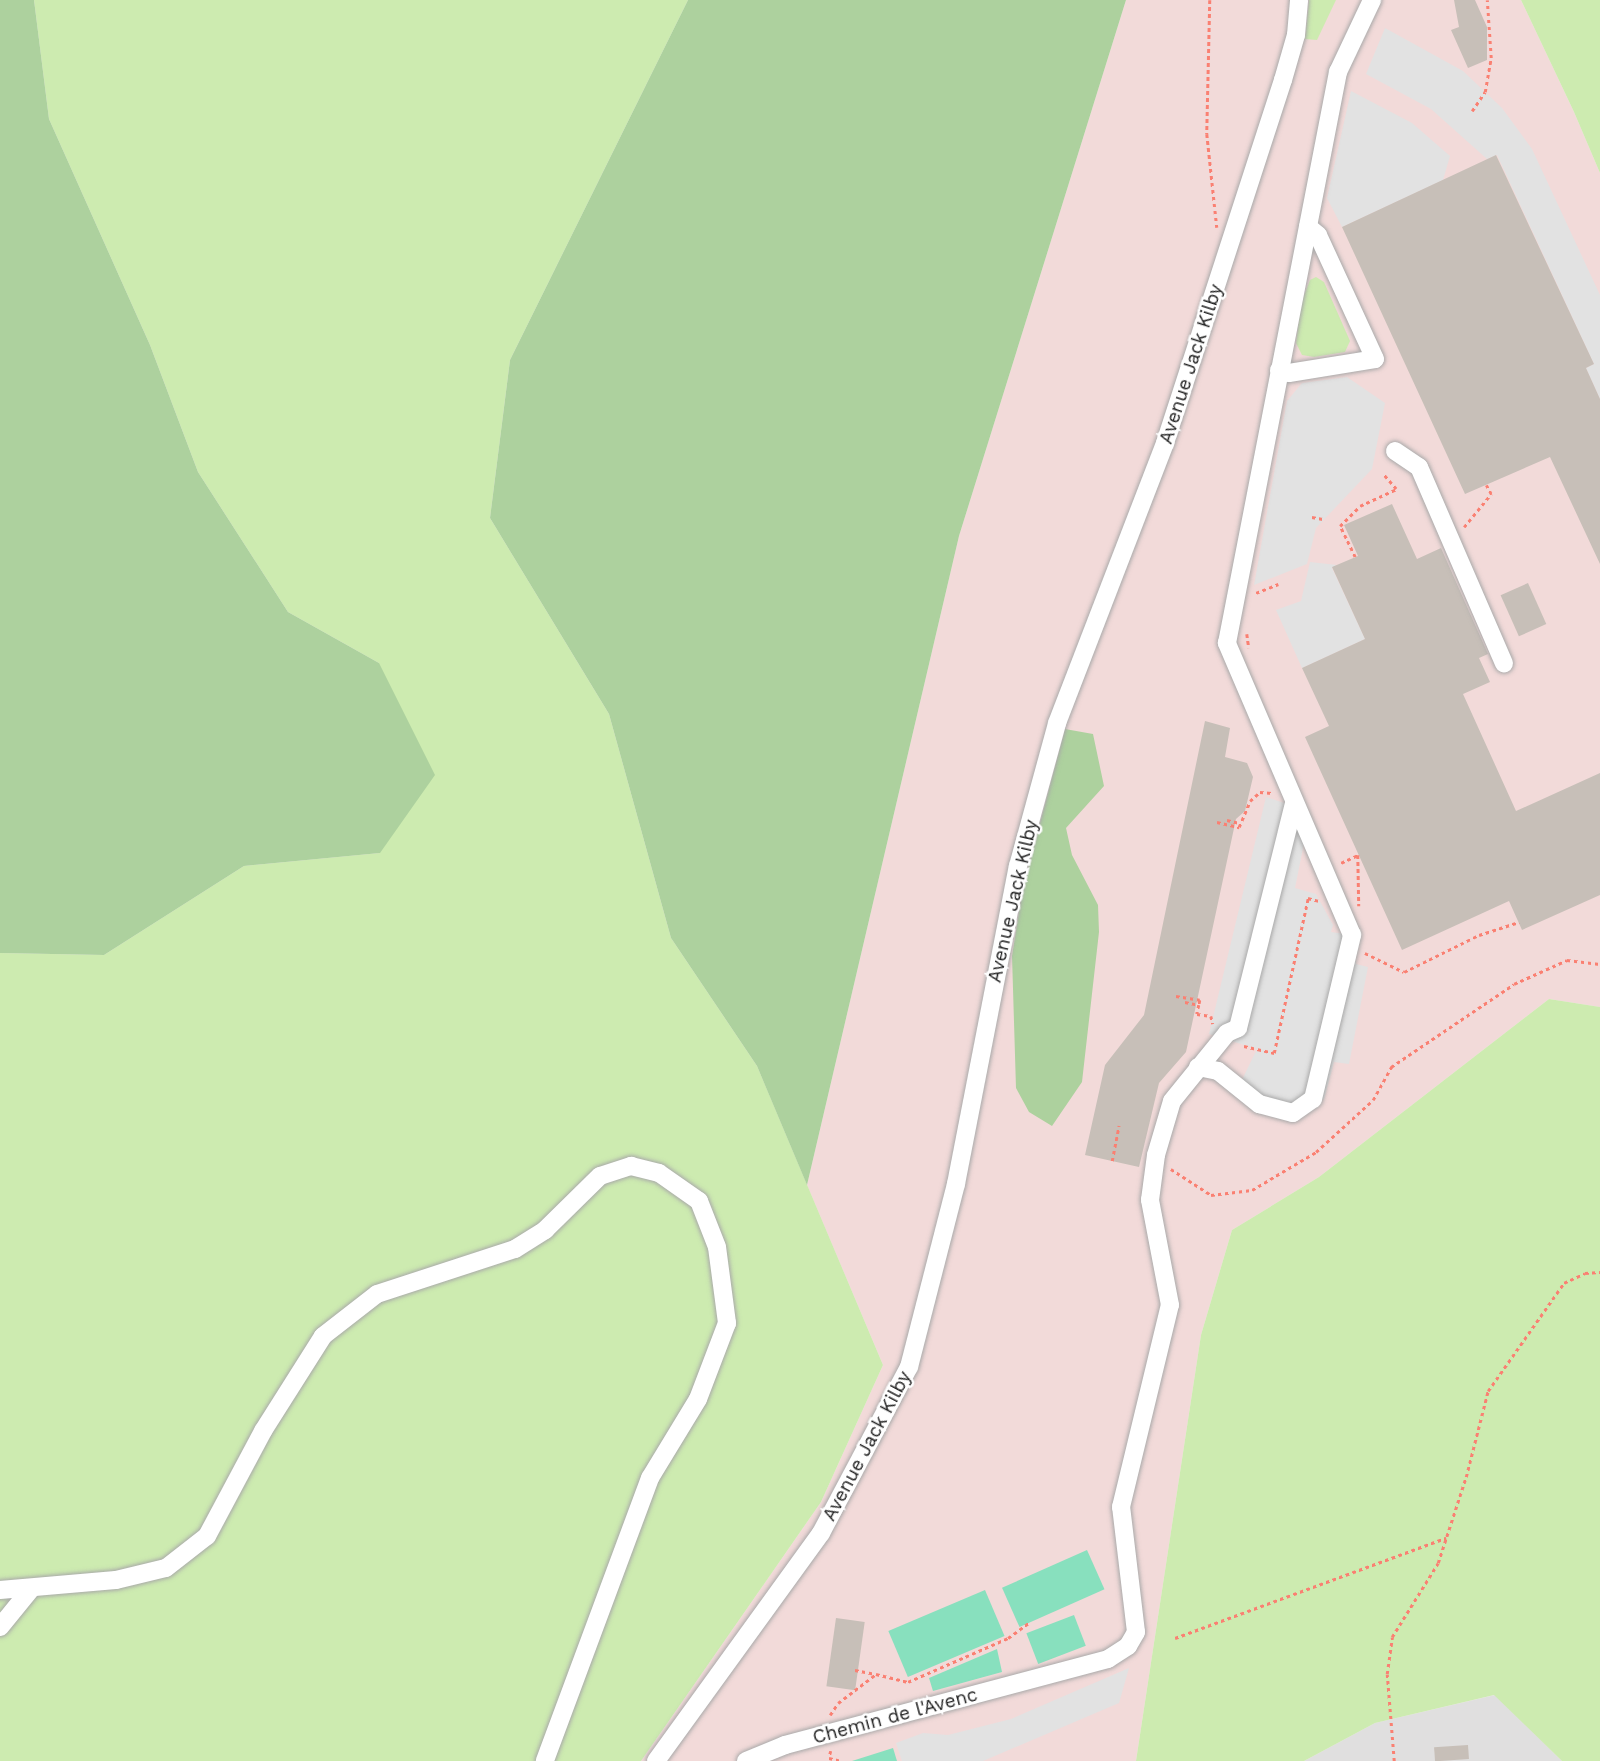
<!DOCTYPE html>
<html>
<head>
<meta charset="utf-8">
<style>
  body { margin:0 }
  #map { position:relative; width:1600px; height:1761px; overflow:hidden; background:#f2efe9; font-family:"Work Sans",sans-serif }
  div>[style] { position:absolute }
  .residential>* { inset:0; background:#e0dfdf }
  .commercial>* { inset:0; background:#f2dad9 }
  .grass>* { inset:0; background:#cdebb0 }
  .forest>* { inset:0; background:#add19e }
  .pitch>* { inset:0; background:#88e0be; transform-origin:0 0 }
  .parking>* { inset:0; background:#e2e2e2 }
  .building>* { inset:0; background:#c7bfb8; transform-origin:0 0 }
  .path>* { height:2.5px; margin-top:-1.25px; transform-origin:0; background:repeating-linear-gradient(90deg,#fa8072 0 3.5px,transparent 0 7px) }
  .roads { filter:drop-shadow(0 0 2px #a9a9a9) drop-shadow(0 0 2px #a9a9a9) }
  .minor>* { height:18px; margin:-9px; padding:0 9px; transform-origin:9px; border-radius:9px; background:#fff }
  span { translate:-50% -50%; white-space:nowrap; text-align:center; line-height:1.15; -webkit-text-stroke:5px #fff; paint-order:stroke }
  .street-label { font-size:19px; color:#222 }
</style>
</head>
<body>
<div id="map">
  <div class="residential">
    <i style="clip-path:polygon(1495px 1695px,1562px 1761px,1304px 1761px,1375px 1723px)"></i>
  </div>
  <div class="commercial">
    <i style="clip-path:polygon(1126px 0,1521px 0,1574px 112px,1600px 173px,1600px 1007px,1549px 999px,1319px 1177px,1232px 1230px,1201px 1335px,1136px 1761px,641px 1761px,821px 1502px,883px 1365px,807px 1185px,959px 536px)"></i>
  </div>
  <div class="grass">
    <i style="clip-path:polygon(34px 0,688px 0,510px 360px,490px 518px,609px 714px,671px 938px,757px 1066px,883px 1365px,821px 1502px,641px 1761px,0 1761px,0 953px,104px 955px,244px 866px,380px 853px,379px 663px,288px 612px,198px 472px,150px 345px,49px 119px)"></i>
    <i style="clip-path:polygon(1309px 0,1336px 0,1317px 40px,1305px 39px)"></i>
    <i style="clip-path:polygon(1521px 0,1600px 0,1600px 173px,1574px 112px)"></i>
    <i style="clip-path:polygon(1316px 277px,1324px 282px,1350px 341px,1345px 352px,1314px 357px,1302px 355px,1296px 343px,1301px 303px,1310px 280px)"></i>
    <i style="clip-path:polygon(1549px 999px,1600px 1007px,1600px 1761px,1562px 1761px,1494px 1695px,1375px 1723px,1304px 1761px,1136px 1761px,1201px 1335px,1232px 1230px,1319px 1177px)"></i>
  </div>
  <div class="forest">
    <i style="clip-path:polygon(0 0,34px 0,49px 119px,150px 345px,198px 472px,288px 612px,379px 663px,435px 775px,380px 853px,244px 866px,104px 955px,0 953px)"></i>
    <i style="clip-path:polygon(688px 0,1126px 0,959px 536px,807px 1185px,757px 1066px,671px 938px,609px 714px,490px 518px,510px 360px)"></i>
    <i style="clip-path:polygon(1065px 729px,1093px 734px,1104px 786px,1066px 828px,1072px 855px,1098px 905px,1099px 932px,1082px 1082px,1052px 1126px,1029px 1112px,1016px 1088px,1012px 956px,1023px 887px)"></i>
  </div>
  <div class="pitch">
    <i style="left:1087px;top:1550px;width:43px;height:93px;rotate:66deg"></i>
    <i style="left:985px;top:1590px;width:50px;height:105px;rotate:67deg"></i>
    <i style="left:1074px;top:1615px;width:33px;height:51px;rotate:69deg"></i>
    <i style="clip-path:polygon(997px 1649px,1002px 1672px,933px 1691px,929px 1678px)"></i>
    <i style="clip-path:polygon(893px 1748px,897px 1761px,852px 1761px)"></i>
  </div>
  <div class="parking">
    <i style="clip-path:polygon(1385px 28px,1463px 71px,1502px 108px,1532px 149px,1600px 295px,1600px 399px,1586px 368px,1594px 364px,1497px 155px,1487px 159px,1431px 109px,1366px 74px)"></i>
    <i style="clip-path:polygon(1351px 91px,1412px 123px,1450px 156px,1443px 180px,1342px 227px,1327px 198px)"></i>
    <i style="clip-path:polygon(1347px 377px,1385px 403px,1372px 469px,1316px 528px,1307px 564px,1254px 585px,1287px 401px,1302px 383px)"></i>
    <i style="clip-path:polygon(1310px 562px,1337px 565px,1332px 568px,1365px 639px,1302px 668px,1276px 610px,1301px 601px)"></i>
    <i style="clip-path:polygon(1266px 797px,1287px 804px,1295px 828px,1306px 833px,1295px 888px,1316px 894px,1333px 925px,1331px 932px,1352px 935px,1356px 964px,1368px 967px,1349px 1064px,1334px 1062px,1324px 1099px,1293px 1113px,1238px 1088px,1257px 1049px,1209px 1034px)"></i>
    <i style="clip-path:polygon(1129px 1668px,1119px 1703px,983px 1761px,902px 1761px,896px 1743px,923px 1733px,948px 1735px,1011px 1719px)"></i>
  </div>
  <div class="building">
    <i style="clip-path:polygon(1454px 0,1475px 0,1487px 27px,1487px 60px,1468px 68px,1451px 30px,1459px 27px)"></i>
    <i style="clip-path:polygon(1496px 155px,1594px 364px,1586px 368px,1600px 399px,1600px 564px,1550px 457px,1465px 494px,1342px 227px)"></i>
    <i style="clip-path:polygon(1392px 504px,1417px 559px,1441px 548px,1488px 654px,1479px 658px,1490px 682px,1463px 694px,1516px 811px,1600px 773px,1600px 895px,1522px 930px,1509px 901px,1402px 950px,1305px 737px,1329px 726px,1302px 668px,1365px 639px,1332px 567px,1358px 556px,1344px 525px)"></i>
    <i style="left:1528px;top:583px;width:45px;height:30px;rotate:66deg"></i>
    <i style="clip-path:polygon(1205px 721px,1230px 728px,1225px 757px,1247px 763px,1253px 777px,1245px 811px,1236px 819px,1186px 1052px,1159px 1083px,1139px 1167px,1085px 1155px,1105px 1065px,1144px 1015px)"></i>
    <i style="left:836px;top:1618px;width:29px;height:69px;rotate:8deg"></i>
    <i style="left:1468px;top:1745px;width:14px;height:34px;rotate:86deg"></i>
  </div>
  <div class="path">
    <i style="left:1210px;top:0;width:134px;rotate:91.3deg"></i>
    <i style="left:1207px;top:134px;width:94px;rotate:83.9deg"></i>
    <i style="left:1472px;top:111px;width:23px;rotate:-56deg"></i>
    <i style="left:1485px;top:92px;width:35px;rotate:-80deg"></i>
    <i style="left:1491px;top:58px;width:58px;rotate:-93.9deg"></i>
    <i style="left:1312px;top:517px;width:11px;rotate:10deg"></i>
    <i style="left:1464px;top:527px;width:43px;rotate:-50.7deg"></i>
    <i style="left:1491px;top:494px;width:10px;rotate:-119deg"></i>
    <i style="left:1355px;top:557px;width:34px;rotate:-116deg"></i>
    <i style="left:1340px;top:526px;width:28px;rotate:-45deg"></i>
    <i style="left:1360px;top:506px;width:40px;rotate:-25deg"></i>
    <i style="left:1396px;top:489px;width:20px;rotate:-131deg"></i>
    <i style="left:1256px;top:593px;width:24px;rotate:-22deg"></i>
    <i style="left:1247px;top:634px;width:14px;rotate:82deg"></i>
    <i style="left:1227px;top:820px;width:13px;rotate:13deg"></i>
    <i style="left:1217px;top:822px;width:23px;rotate:13deg"></i>
    <i style="left:1239px;top:827px;width:28px;rotate:-67deg"></i>
    <i style="left:1250px;top:801px;width:13px;rotate:-42deg"></i>
    <i style="left:1260px;top:792px;width:12px;rotate:5deg"></i>
    <i style="left:1341px;top:863px;width:19px;rotate:-25deg"></i>
    <i style="left:1358px;top:855px;width:51px;rotate:88.9deg"></i>
    <i style="left:1365px;top:953px;width:43px;rotate:26deg"></i>
    <i style="left:1404px;top:972px;width:84px;rotate:-26.3deg"></i>
    <i style="left:1479px;top:935px;width:42px;rotate:-18deg"></i>
    <i style="left:1176px;top:996px;width:24px;rotate:9deg"></i>
    <i style="left:1200px;top:1000px;width:5px;rotate:101deg"></i>
    <i style="left:1185px;top:1002px;width:14px;rotate:12deg"></i>
    <i style="left:1199px;top:1005px;width:9px;rotate:103deg"></i>
    <i style="left:1197px;top:1014px;width:14px;rotate:8deg"></i>
    <i style="left:1211px;top:1016px;width:8px;rotate:76deg"></i>
    <i style="left:1244px;top:1046px;width:31px;rotate:13deg"></i>
    <i style="left:1274px;top:1053px;width:159px;rotate:-77.6deg"></i>
    <i style="left:1308px;top:898px;width:11px;rotate:15deg"></i>
    <i style="left:1112px;top:1161px;width:36px;rotate:-79deg"></i>
    <i style="left:1171px;top:1169px;width:48px;rotate:33deg"></i>
    <i style="left:1211px;top:1195px;width:41px;rotate:-7deg"></i>
    <i style="left:1252px;top:1190px;width:74px;rotate:-30.7deg"></i>
    <i style="left:1316px;top:1152px;width:77px;rotate:-42.4deg"></i>
    <i style="left:1373px;top:1100px;width:38px;rotate:-61deg"></i>
    <i style="left:1391px;top:1067px;width:148px;rotate:-34deg"></i>
    <i style="left:1514px;top:984px;width:58px;rotate:-24.4deg"></i>
    <i style="left:1567px;top:960px;width:33px;rotate:7deg"></i>
    <i style="left:1175px;top:1638px;width:289px;rotate:-20.3deg"></i>
    <i style="left:855px;top:1670px;width:21px;rotate:11deg"></i>
    <i style="left:830px;top:1715px;width:14px;rotate:-56deg"></i>
    <i style="left:838px;top:1703px;width:48px;rotate:-37.3deg"></i>
    <i style="left:876px;top:1674px;width:33px;rotate:14deg"></i>
    <i style="left:908px;top:1682px;width:109px;rotate:-23.7deg"></i>
    <i style="left:1008px;top:1638px;width:27px;rotate:-36deg"></i>
    <i style="left:831px;top:1751px;width:7px;rotate:106deg"></i>
    <i style="left:829px;top:1758px;width:13px;rotate:13deg"></i>
    <i style="left:1394px;top:1761px;width:87px;rotate:-94.6deg"></i>
    <i style="left:1387px;top:1674px;width:37px;rotate:-82deg"></i>
    <i style="left:1392px;top:1637px;width:87px;rotate:-58.1deg"></i>
    <i style="left:1438px;top:1563px;width:90px;rotate:-72deg"></i>
    <i style="left:1466px;top:1477px;width:89px;rotate:-75.7deg"></i>
    <i style="left:1488px;top:1391px;width:132px;rotate:-54.9deg"></i>
    <i style="left:1564px;top:1283px;width:23px;rotate:-25deg"></i>
    <i style="left:1585px;top:1273px;width:15px;rotate:-4deg"></i>
  </div>
  <div class="roads">
    <div class="minor">
      <i style="left:1279px;top:370px;width:10px;rotate:17deg"></i>
      <i style="left:1289px;top:373px;width:87px;rotate:-9.2deg"></i>
      <i style="left:1375px;top:359px;width:136px;rotate:-114.7deg"></i>
      <i style="left:1318px;top:235px;width:13px;rotate:-141deg"></i>
      <i style="left:1395px;top:451px;width:29px;rotate:34deg"></i>
      <i style="left:1419px;top:467px;width:214px;rotate:66.6deg"></i>
      <i style="left:1198px;top:1067px;width:20px;rotate:11deg"></i>
      <i style="left:1218px;top:1071px;width:53px;rotate:38.8deg"></i>
      <i style="left:1259px;top:1104px;width:35px;rotate:15deg"></i>
      <i style="left:1293px;top:1113px;width:24px;rotate:-35deg"></i>
      <i style="left:1313px;top:1099px;width:169px;rotate:-76.6deg"></i>
      <i style="left:1352px;top:935px;width:318px;rotate:-113.2deg"></i>
      <i style="left:1227px;top:643px;width:582px;rotate:-79deg"></i>
      <i style="left:1338px;top:72px;width:80px;rotate:-64.7deg"></i>
      <i style="left:0;top:1590px;width:116px;rotate:-4.9deg"></i>
      <i style="left:116px;top:1580px;width:51px;rotate:-13.5deg"></i>
      <i style="left:166px;top:1568px;width:52px;rotate:-38deg"></i>
      <i style="left:207px;top:1536px;width:119px;rotate:-61.9deg"></i>
      <i style="left:263px;top:1431px;width:112px;rotate:-57.7deg"></i>
      <i style="left:323px;top:1336px;width:68px;rotate:-37.9deg"></i>
      <i style="left:377px;top:1294px;width:145px;rotate:-18.1deg"></i>
      <i style="left:515px;top:1249px;width:36px;rotate:-32deg"></i>
      <i style="left:545px;top:1230px;width:77px;rotate:-44.5deg"></i>
      <i style="left:600px;top:1176px;width:33px;rotate:-18deg"></i>
      <i style="left:631px;top:1166px;width:29px;rotate:14deg"></i>
      <i style="left:659px;top:1173px;width:49px;rotate:35deg"></i>
      <i style="left:699px;top:1201px;width:49px;rotate:68.6deg"></i>
      <i style="left:717px;top:1247px;width:77px;rotate:82.5deg"></i>
      <i style="left:727px;top:1323px;width:81px;rotate:110.9deg"></i>
      <i style="left:698px;top:1399px;width:92px;rotate:121.3deg"></i>
      <i style="left:650px;top:1478px;width:302px;rotate:110.4deg"></i>
      <i style="left:0;top:1627px;width:49px;rotate:-50.8deg"></i>
      <i style="left:656px;top:1761px;width:281px;rotate:-54.1deg"></i>
      <i style="left:821px;top:1533px;width:188px;rotate:-62.1deg"></i>
      <i style="left:909px;top:1367px;width:189px;rotate:-75.6deg"></i>
      <i style="left:956px;top:1184px;width:324px;rotate:-79deg"></i>
      <i style="left:1018px;top:866px;width:148px;rotate:-74.7deg"></i>
      <i style="left:1057px;top:723px;width:300px;rotate:-68.9deg"></i>
      <i style="left:1165px;top:443px;width:382px;rotate:-72deg"></i>
      <i style="left:1283px;top:80px;width:47px;rotate:-73.9deg"></i>
      <i style="left:1296px;top:35px;width:35px;rotate:-85deg"></i>
      <i style="left:746px;top:1761px;width:42px;rotate:-22.3deg"></i>
      <i style="left:785px;top:1745px;width:334px;rotate:-14.9deg"></i>
      <i style="left:1108px;top:1659px;width:24px;rotate:-33deg"></i>
      <i style="left:1128px;top:1646px;width:16px;rotate:-60deg"></i>
      <i style="left:1136px;top:1632px;width:126px;rotate:-96.8deg"></i>
      <i style="left:1121px;top:1507px;width:208px;rotate:-76.4deg"></i>
      <i style="left:1170px;top:1305px;width:107px;rotate:-100.8deg"></i>
      <i style="left:1150px;top:1200px;width:45px;rotate:-82.4deg"></i>
      <i style="left:1156px;top:1155px;width:56px;rotate:-73.5deg"></i>
      <i style="left:1172px;top:1101px;width:87px;rotate:-51deg"></i>
      <i style="left:1227px;top:1033px;width:12px;rotate:-24deg"></i>
      <i style="left:1238px;top:1028px;width:232px;rotate:-76deg"></i>
    </div>
  </div>
  <div class="street-label">
    <span style="left:1191px;top:364px;rotate:-72deg">Avenue Jack Kilby</span>
    <span style="left:1013px;top:901px;rotate:-77deg">Avenue Jack Kilby</span>
    <span style="left:867px;top:1446px;rotate:-62deg">Avenue Jack Kilby</span>
    <span style="left:895px;top:1716px;rotate:-15deg">Chemin de l'Avenc</span>
  </div>
</div>
</body>
</html>
